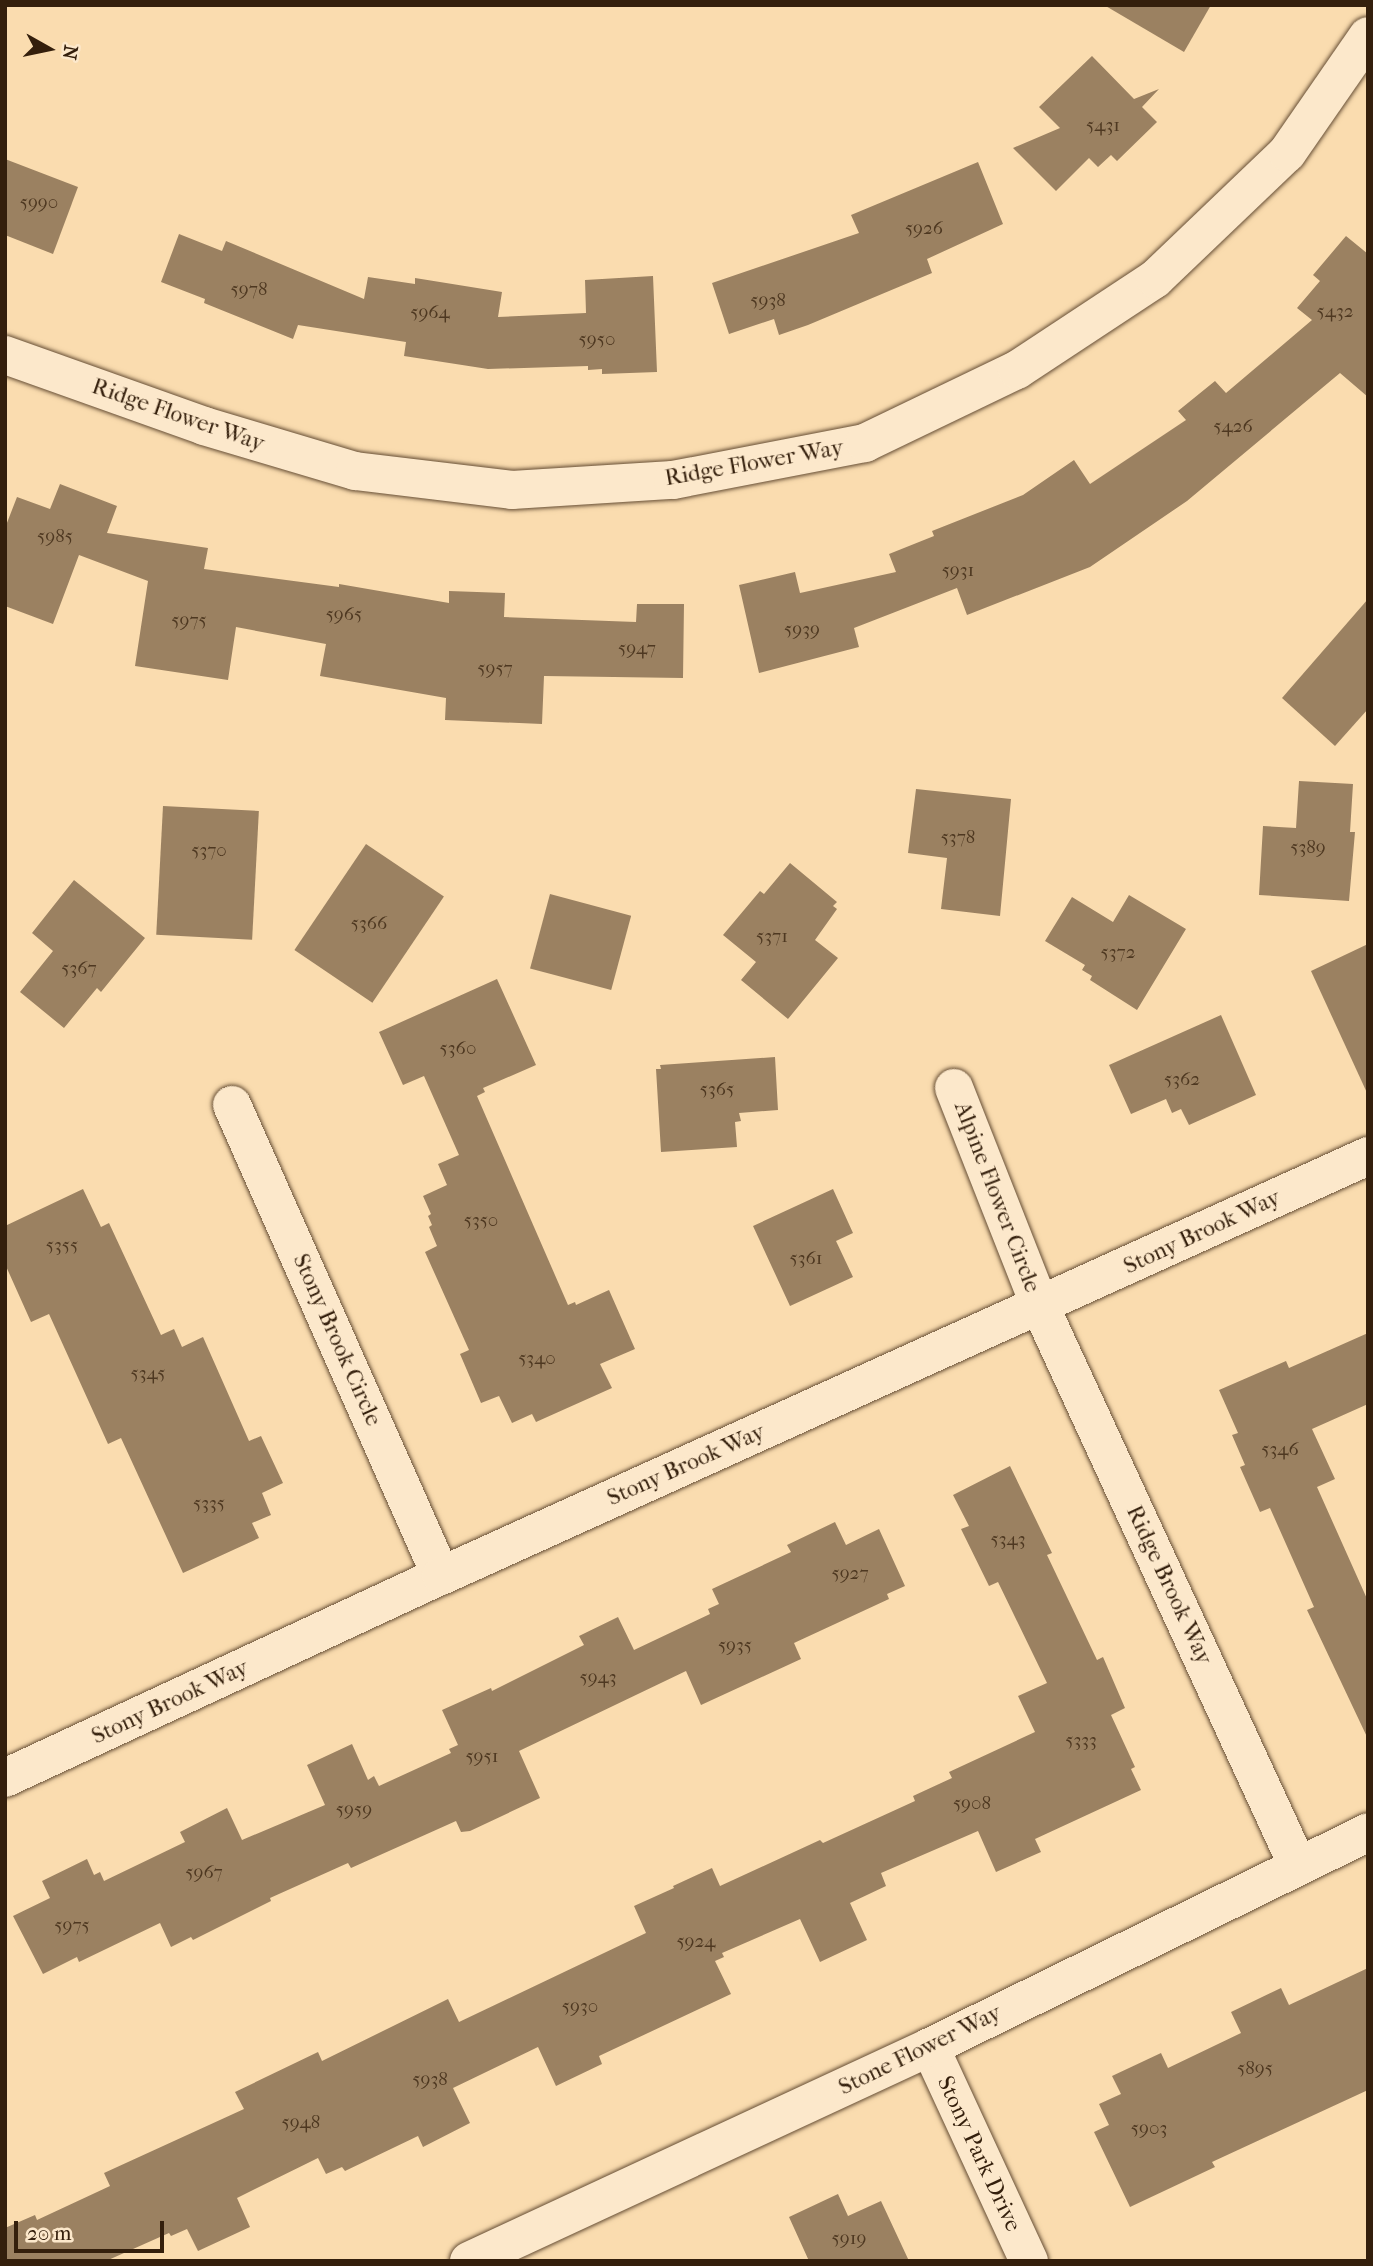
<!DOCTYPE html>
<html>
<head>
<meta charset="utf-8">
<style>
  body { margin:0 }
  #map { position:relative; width:1373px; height:2266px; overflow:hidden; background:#fadcaf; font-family:"IM FELL French Canon",serif }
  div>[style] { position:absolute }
  .building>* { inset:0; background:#9b8161; transform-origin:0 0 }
  .roads { filter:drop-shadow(0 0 2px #664e35) drop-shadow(0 0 2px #664e35) }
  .street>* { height:38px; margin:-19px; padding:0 19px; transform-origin:19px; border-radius:19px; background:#fce8cb }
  span { translate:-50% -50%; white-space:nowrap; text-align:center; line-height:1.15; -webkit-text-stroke:5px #fce8cb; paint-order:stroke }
  .number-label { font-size:19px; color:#4e3821 }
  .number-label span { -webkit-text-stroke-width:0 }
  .street-label { font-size:23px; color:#341f0c }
  .frame { position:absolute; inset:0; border:7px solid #341f0c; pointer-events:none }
  .north { position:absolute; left:14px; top:14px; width:70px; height:70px; -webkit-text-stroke:5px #fce8cb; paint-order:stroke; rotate:99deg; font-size:19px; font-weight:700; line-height:28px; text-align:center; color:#341f0c }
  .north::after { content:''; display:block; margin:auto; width:24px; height:32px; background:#341f0c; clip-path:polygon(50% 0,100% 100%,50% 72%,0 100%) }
  .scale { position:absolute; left:14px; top:2221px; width:150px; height:32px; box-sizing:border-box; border:4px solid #341f0c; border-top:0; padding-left:9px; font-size:21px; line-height:24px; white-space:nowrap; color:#341f0c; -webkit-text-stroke:5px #fce8cb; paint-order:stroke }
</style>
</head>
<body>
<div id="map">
  <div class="building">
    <i style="clip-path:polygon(1104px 5px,1211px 5px,1184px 52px)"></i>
    <i style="clip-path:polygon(1092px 56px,1134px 99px,1159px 89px,1142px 107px,1157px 122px,1117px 161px,1111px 155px,1098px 167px,1089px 158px,1056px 191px,1013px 148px,1060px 128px,1039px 107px)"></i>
    <i style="clip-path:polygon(5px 159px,78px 187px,53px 254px,5px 235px)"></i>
    <i style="clip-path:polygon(978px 162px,1003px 224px,927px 259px,932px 273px,808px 325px,779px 335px,774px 319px,729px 334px,712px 283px,859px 233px,851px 215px)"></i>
    <i style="clip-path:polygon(179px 234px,222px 251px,226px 241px,364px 299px,368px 277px,415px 284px,415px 278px,502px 292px,498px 317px,586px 313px,585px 280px,653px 276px,657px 372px,602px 374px,602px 369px,588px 370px,588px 366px,488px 369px,404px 356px,406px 342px,298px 325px,293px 339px,204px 303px,205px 299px,161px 282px)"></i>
    <i style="clip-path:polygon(1346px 236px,1368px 254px,1368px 397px,1340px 373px,1187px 501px,1090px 567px,967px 615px,957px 588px,854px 628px,859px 647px,759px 673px,739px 585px,795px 572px,800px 593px,896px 572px,889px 554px,934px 536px,932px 531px,1023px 495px,1074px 460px,1090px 484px,1186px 420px,1178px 411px,1215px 381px,1226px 393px,1312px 320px,1297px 308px,1320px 281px,1313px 275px)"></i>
    <i style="clip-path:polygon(60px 484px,117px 506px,107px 533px,208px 548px,204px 569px,339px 587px,339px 584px,449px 603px,449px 591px,505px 593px,504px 617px,636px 622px,637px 604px,684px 604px,683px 678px,544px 676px,542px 724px,445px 720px,446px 698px,320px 676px,326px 644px,236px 627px,228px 680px,135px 666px,148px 581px,79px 555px,53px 624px,5px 606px,5px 528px,17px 497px,50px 509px)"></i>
    <i style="clip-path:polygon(1368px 599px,1368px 709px,1335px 746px,1282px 698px)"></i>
    <i style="clip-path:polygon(1299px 781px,1353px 784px,1350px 832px,1355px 832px,1349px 901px,1259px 895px,1263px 826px,1296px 828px)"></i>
    <i style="clip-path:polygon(916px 789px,1011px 799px,1000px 916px,941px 909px,947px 858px,908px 853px)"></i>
    <i style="left:163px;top:806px;width:96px;height:129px;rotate:3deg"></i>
    <i style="left:366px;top:844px;width:94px;height:128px;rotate:34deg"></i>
    <i style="clip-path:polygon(790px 863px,837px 902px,833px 906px,837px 909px,815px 940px,838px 958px,788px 1019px,741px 980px,756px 962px,723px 935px,760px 891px,764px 894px)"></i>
    <i style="clip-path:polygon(74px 880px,145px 938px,101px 992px,97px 988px,64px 1028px,20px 992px,53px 951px,32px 933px)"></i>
    <i style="left:550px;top:894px;width:84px;height:77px;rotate:15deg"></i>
    <i style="clip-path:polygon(1129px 895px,1186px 929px,1137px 1010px,1090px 980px,1092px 976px,1082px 970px,1085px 965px,1045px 941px,1072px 897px,1113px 922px)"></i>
    <i style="clip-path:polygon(1368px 944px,1368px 1095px,1311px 971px)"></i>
    <i style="clip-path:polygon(497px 979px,536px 1065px,483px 1088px,485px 1092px,477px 1096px,568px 1305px,575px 1302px,576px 1305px,609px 1290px,635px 1349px,600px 1364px,612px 1388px,536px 1422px,532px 1414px,512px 1423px,499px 1396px,481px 1403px,460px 1354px,469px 1350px,425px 1252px,437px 1246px,429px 1227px,432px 1225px,428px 1216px,431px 1214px,423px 1196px,447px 1185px,438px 1164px,459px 1155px,424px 1076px,403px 1085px,379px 1032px)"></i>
    <i style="clip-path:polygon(1221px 1015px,1256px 1095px,1189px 1125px,1181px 1109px,1172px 1113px,1166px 1099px,1131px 1114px,1109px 1065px)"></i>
    <i style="clip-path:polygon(775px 1057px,778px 1110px,739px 1113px,741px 1121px,735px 1122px,737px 1147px,661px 1152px,656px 1069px,661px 1069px,660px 1065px)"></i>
    <i style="clip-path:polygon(83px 1189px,101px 1227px,109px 1223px,161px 1335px,174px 1329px,182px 1347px,203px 1337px,249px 1441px,261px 1436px,283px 1483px,262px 1493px,271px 1515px,252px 1523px,259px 1538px,183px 1573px,121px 1438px,108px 1444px,49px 1314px,31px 1322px,5px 1264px,5px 1226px)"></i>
    <i style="clip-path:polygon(833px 1189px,853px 1233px,836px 1241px,853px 1277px,790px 1306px,753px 1226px)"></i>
    <i style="clip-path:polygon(1368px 1333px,1368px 1404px,1312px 1429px,1335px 1479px,1317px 1487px,1368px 1601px,1368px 1739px,1307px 1610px,1314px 1607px,1270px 1508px,1260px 1512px,1240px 1467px,1245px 1465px,1232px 1435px,1238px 1433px,1219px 1390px,1286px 1361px,1289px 1368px)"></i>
    <i style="clip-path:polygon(1010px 1466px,1052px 1553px,1047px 1555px,1097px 1660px,1103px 1657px,1125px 1708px,1111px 1715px,1135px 1767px,1131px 1769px,1141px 1790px,1035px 1839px,1041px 1852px,996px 1872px,978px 1831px,881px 1873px,886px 1886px,850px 1903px,867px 1940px,820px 1962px,800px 1919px,722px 1953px,724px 1957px,715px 1961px,731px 1994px,599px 2056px,602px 2064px,556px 2086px,538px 2047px,453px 2088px,470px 2123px,423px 2147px,418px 2136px,345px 2171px,342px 2167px,326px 2174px,318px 2158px,237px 2198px,250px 2227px,198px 2251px,187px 2229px,171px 2236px,169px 2233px,106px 2261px,5px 2261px,5px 2228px,35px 2215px,37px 2220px,110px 2186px,104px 2173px,244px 2109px,235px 2092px,318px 2052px,322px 2061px,448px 1999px,459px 2022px,646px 1933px,634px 1906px,674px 1888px,673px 1886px,712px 1868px,720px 1886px,820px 1840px,823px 1843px,915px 1801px,913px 1796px,952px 1778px,949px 1772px,1035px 1732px,1018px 1696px,1047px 1683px,998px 1582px,989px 1586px,961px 1529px,969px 1526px,953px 1495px)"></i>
    <i style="clip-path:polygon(835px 1522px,846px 1545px,879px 1529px,905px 1586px,887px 1594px,889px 1599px,794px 1643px,801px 1659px,701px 1705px,686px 1671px,519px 1751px,540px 1798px,470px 1831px,461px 1832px,456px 1821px,351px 1868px,348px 1863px,270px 1898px,271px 1901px,193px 1940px,191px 1937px,171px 1947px,160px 1923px,79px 1962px,77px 1957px,43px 1974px,13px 1916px,50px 1898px,42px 1881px,87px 1859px,94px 1875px,100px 1872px,104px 1881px,185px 1842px,180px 1832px,227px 1808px,242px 1840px,325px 1805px,307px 1765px,352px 1744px,368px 1780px,374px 1776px,379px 1786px,451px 1753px,449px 1749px,458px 1745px,442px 1710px,491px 1688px,492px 1691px,584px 1645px,579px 1636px,618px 1617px,634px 1650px,710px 1614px,708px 1609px,719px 1604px,712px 1589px,791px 1552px,787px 1545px)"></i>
    <i style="clip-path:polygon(1368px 1968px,1368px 2090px,1212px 2162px,1215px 2167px,1130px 2207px,1094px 2132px,1109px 2125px,1099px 2104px,1121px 2094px,1112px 2076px,1161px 2053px,1168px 2068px,1241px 2033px,1231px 2012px,1281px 1988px,1289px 2005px)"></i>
    <i style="clip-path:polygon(838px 2194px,848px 2216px,881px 2201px,909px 2261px,809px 2261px,789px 2217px)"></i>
  </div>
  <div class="roads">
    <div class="street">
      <i style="left:5px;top:355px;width:211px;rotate:19.6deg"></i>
      <i style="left:204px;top:426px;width:158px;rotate:16.6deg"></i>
      <i style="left:355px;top:471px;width:158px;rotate:6.9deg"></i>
      <i style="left:512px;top:490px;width:161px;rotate:-3.6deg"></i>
      <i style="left:673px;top:480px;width:196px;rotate:-10.9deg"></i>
      <i style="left:865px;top:443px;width:169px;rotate:-25.7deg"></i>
      <i style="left:1017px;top:370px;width:165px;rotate:-33.4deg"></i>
      <i style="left:1155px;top:279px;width:182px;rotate:-43.7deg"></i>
      <i style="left:1287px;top:153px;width:142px;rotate:-55.3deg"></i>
      <i style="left:954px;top:1088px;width:234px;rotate:68.5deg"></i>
      <i style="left:1040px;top:1306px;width:614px;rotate:65.27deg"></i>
      <i style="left:232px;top:1105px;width:515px;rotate:66.07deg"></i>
      <i style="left:5px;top:1778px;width:481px;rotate:-24.9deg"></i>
      <i style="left:441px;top:1576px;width:1018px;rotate:-24.37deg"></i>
      <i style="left:930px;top:2047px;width:236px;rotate:65.2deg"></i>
      <i style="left:469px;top:2261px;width:508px;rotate:-24.9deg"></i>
      <i style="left:930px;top:2047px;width:488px;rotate:-26.1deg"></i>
    </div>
  </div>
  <div class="number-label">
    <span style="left:1103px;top:126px">5431</span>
    <span style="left:39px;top:203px">5990</span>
    <span style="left:924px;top:229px">5926</span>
    <span style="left:249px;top:290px">5978</span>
    <span style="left:768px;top:301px">5938</span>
    <span style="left:1335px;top:312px">5432</span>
    <span style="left:430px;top:313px">5964</span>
    <span style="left:597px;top:340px">5950</span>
    <span style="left:1233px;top:427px">5426</span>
    <span style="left:55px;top:537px">5985</span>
    <span style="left:958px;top:571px">5931</span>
    <span style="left:344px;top:615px">5965</span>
    <span style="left:189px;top:621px">5975</span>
    <span style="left:802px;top:630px">5939</span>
    <span style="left:637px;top:649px">5947</span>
    <span style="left:495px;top:669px">5957</span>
    <span style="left:958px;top:838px">5378</span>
    <span style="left:1308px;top:848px">5389</span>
    <span style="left:209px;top:851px">5370</span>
    <span style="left:369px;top:924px">5366</span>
    <span style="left:772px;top:937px">5371</span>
    <span style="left:1118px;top:953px">5372</span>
    <span style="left:79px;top:969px">5367</span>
    <span style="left:458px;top:1049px">5360</span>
    <span style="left:1182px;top:1080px">5362</span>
    <span style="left:717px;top:1090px">5365</span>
    <span style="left:481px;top:1221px">5350</span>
    <span style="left:62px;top:1246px">5355</span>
    <span style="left:806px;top:1259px">5361</span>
    <span style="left:537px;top:1359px">5340</span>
    <span style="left:148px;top:1374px">5345</span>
    <span style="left:1280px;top:1450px">5346</span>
    <span style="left:209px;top:1504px">5335</span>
    <span style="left:1008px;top:1540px">5343</span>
    <span style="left:850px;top:1574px">5927</span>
    <span style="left:735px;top:1646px">5935</span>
    <span style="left:598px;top:1678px">5943</span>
    <span style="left:1081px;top:1741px">5333</span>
    <span style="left:482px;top:1757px">5951</span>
    <span style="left:972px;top:1804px">5908</span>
    <span style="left:354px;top:1810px">5959</span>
    <span style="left:204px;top:1873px">5967</span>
    <span style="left:72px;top:1926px">5975</span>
    <span style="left:696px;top:1942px">5924</span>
    <span style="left:580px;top:2007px">5930</span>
    <span style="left:1255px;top:2069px">5895</span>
    <span style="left:430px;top:2080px">5938</span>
    <span style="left:301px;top:2123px">5948</span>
    <span style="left:1149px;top:2129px">5903</span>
    <span style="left:849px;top:2239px">5919</span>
  </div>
  <div class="street-label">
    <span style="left:178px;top:415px;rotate:19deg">Ridge Flower Way</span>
    <span style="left:754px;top:463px;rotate:-10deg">Ridge Flower Way</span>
    <span style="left:997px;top:1197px;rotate:69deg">Alpine Flower Circle</span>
    <span style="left:1202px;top:1232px;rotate:-25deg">Stony Brook Way</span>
    <span style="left:337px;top:1340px;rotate:66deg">Stony Brook Circle</span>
    <span style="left:686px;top:1465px;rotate:-24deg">Stony Brook Way</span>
    <span style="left:1169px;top:1585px;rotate:65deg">Ridge Brook Way</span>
    <span style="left:170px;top:1702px;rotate:-25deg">Stony Brook Way</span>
    <span style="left:920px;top:2050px;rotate:-26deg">Stone Flower Way</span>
    <span style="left:979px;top:2154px;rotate:65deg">Stony Park Drive</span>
  </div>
  <div class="frame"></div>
  <div class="north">N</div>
  <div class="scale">20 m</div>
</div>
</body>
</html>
